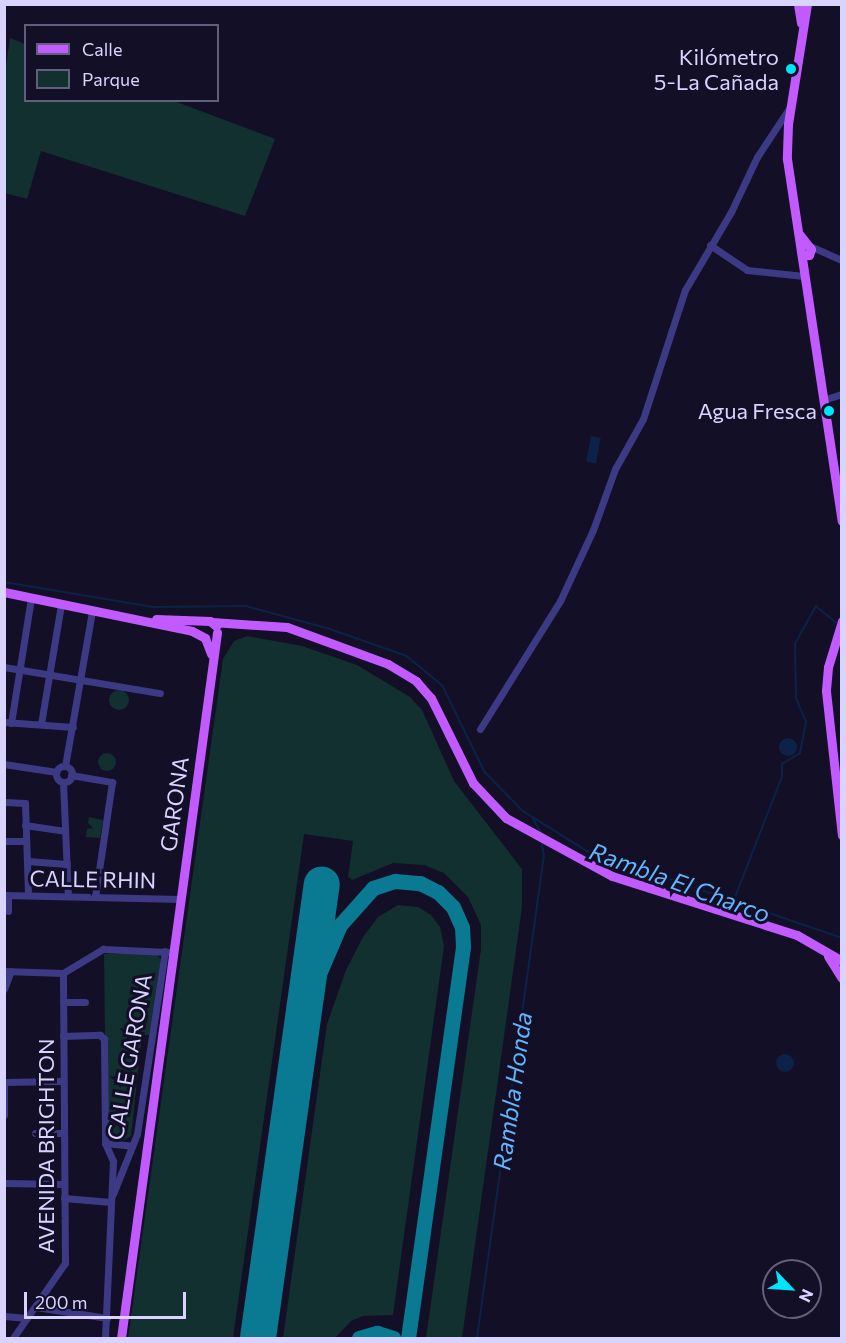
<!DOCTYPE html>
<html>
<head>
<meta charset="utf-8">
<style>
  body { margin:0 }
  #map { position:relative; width:846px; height:1343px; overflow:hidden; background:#130f26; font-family:Commissioner,sans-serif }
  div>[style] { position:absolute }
  .green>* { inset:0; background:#12302f }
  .round { border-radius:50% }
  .water>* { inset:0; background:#0c2248; transform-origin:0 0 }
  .stream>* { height:1.5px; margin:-0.75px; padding:0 0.75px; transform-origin:0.75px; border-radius:0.75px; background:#0c2248 }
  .taxiway>* { height:15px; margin:-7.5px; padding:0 7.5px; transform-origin:7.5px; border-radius:7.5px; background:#0a7a92 }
  .runway>* { height:36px; margin:-18px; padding:0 18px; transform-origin:18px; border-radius:18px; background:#0a7a92 }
  .minor>* { height:7px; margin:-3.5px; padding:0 3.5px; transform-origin:3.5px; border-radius:3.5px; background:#3d3a85 }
  .minor>.ring { margin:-3.5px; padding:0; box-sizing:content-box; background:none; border:7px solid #3d3a85; border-radius:50% }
  .major>* { height:9px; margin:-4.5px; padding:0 4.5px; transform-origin:4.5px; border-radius:4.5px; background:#c25bff }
  .dots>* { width:16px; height:16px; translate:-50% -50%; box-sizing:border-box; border:3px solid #130f26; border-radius:50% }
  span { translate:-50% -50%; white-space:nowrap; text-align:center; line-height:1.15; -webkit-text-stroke:6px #130f26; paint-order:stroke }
  .poi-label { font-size:22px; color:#d9d4ff }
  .right { translate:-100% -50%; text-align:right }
  .street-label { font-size:22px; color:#d9d4ff }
  .water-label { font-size:24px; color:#62b6ff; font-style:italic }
  .frame { position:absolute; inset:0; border:6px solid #d9d4ff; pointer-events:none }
  .legend { position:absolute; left:24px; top:24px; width:195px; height:78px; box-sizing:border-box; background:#130f26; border:2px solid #625e7d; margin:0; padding:8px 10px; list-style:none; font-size:18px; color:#d9d4ff }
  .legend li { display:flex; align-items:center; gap:12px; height:30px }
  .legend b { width:30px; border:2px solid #625e7d }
  .north { position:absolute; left:762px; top:1259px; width:60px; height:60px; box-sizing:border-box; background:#130f26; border:2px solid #625e7d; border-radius:50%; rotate:115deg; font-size:16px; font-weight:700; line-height:24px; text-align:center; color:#d9d4ff }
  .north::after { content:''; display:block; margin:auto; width:21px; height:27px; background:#00e5ff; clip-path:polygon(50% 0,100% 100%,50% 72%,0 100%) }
  .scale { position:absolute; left:24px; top:1292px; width:162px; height:27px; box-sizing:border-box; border:3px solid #d9d4ff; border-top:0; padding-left:8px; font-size:18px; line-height:21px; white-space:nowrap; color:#d9d4ff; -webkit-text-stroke:4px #130f26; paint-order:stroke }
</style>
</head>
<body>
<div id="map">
  <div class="green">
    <i style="clip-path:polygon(10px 38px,25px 44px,26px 100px,174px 101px,275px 139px,245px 216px,41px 151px,27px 199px,5px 193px,4px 80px)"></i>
    <i style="clip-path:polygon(247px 636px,302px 646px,357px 665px,410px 697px,422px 710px,454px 781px,522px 869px,522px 907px,462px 1338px,426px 1338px,481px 949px,481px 925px,468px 897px,444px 873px,424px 865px,393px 863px,352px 880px,348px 877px,353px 841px,304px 834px,233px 1338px,128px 1338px,223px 659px,234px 641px)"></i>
    <i class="round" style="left:109px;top:690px;width:20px;height:20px"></i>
    <i class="round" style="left:98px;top:753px;width:18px;height:18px"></i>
    <i style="clip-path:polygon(89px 817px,103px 820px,100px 838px,86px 837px,87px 829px,93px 828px,88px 823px)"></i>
    <i style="clip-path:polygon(398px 905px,418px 907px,431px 915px,440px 927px,444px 946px,393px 1315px,363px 1316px,351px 1321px,335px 1338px,283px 1338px,327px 1024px,346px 970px,363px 937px,378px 917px)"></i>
    <i style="clip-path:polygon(104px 954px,156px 954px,161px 959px,149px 1035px,142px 1035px,131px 1136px,124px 1140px,110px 1137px,106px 1126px)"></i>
  </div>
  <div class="water">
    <i style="left:591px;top:436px;width:10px;height:26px;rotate:11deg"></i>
    <i class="round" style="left:779px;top:738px;width:18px;height:18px"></i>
    <i class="round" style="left:776px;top:1054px;width:18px;height:18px"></i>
  </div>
  <div class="stream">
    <i style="left:4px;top:582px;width:151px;rotate:9.5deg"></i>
    <i style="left:153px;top:607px;width:93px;rotate:-0.6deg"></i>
    <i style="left:246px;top:606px;width:87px;rotate:15.3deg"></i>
    <i style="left:330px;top:629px;width:82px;rotate:19.3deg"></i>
    <i style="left:407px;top:656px;width:47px;rotate:39.8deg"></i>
    <i style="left:443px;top:686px;width:96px;rotate:64deg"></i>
    <i style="left:485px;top:772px;width:54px;rotate:45.7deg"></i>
    <i style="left:523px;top:811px;width:75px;rotate:32deg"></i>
    <i style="left:587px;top:851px;width:269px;rotate:18.8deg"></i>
    <i style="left:533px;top:818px;width:16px;rotate:60deg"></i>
    <i style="left:734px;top:900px;width:132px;rotate:-68.7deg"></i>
    <i style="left:782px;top:777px;width:13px;rotate:-90deg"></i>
    <i style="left:782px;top:764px;width:21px;rotate:-31deg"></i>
    <i style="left:800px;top:753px;width:32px;rotate:-79deg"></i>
    <i style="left:806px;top:722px;width:25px;rotate:-113deg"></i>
    <i style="left:796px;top:699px;width:55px;rotate:-91deg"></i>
    <i style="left:795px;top:644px;width:43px;rotate:-61.1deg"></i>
    <i style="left:816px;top:606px;width:26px;rotate:39deg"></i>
    <i style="left:477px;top:1338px;width:485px;rotate:-82.1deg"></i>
    <i style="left:544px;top:858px;width:14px;rotate:-98deg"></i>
  </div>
  <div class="taxiway">
    <i style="left:304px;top:1009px;width:91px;rotate:-66.8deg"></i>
    <i style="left:340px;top:925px;width:50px;rotate:-48.3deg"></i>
    <i style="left:373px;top:888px;width:23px;rotate:-18deg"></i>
    <i style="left:395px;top:881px;width:25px;rotate:5deg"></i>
    <i style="left:420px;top:883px;width:20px;rotate:27deg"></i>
    <i style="left:438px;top:892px;width:21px;rotate:45deg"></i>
    <i style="left:453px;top:907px;width:22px;rotate:66deg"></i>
    <i style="left:462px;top:927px;width:20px;rotate:87deg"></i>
    <i style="left:463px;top:947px;width:395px;rotate:98deg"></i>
    <i style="left:359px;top:1338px;width:19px;rotate:-16deg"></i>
    <i style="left:377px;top:1333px;width:17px;rotate:17deg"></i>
  </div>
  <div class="runway">
    <i style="left:258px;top:1338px;width:458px;rotate:-82deg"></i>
  </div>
  <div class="minor">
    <i style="left:710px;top:245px;width:45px;rotate:34deg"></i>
    <i style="left:747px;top:270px;width:57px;rotate:6deg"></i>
    <i style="left:810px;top:246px;width:35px;rotate:24deg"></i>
    <i style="left:823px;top:400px;width:20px;rotate:-18deg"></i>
    <i style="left:4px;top:667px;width:158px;rotate:9.5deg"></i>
    <i style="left:4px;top:722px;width:69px;rotate:4.1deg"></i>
    <i style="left:11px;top:723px;width:127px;rotate:-80.9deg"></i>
    <i style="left:41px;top:724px;width:121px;rotate:-80.5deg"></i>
    <i style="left:480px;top:729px;width:151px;rotate:-58deg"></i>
    <i style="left:560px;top:601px;width:78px;rotate:-65.1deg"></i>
    <i style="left:593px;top:530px;width:65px;rotate:-70.2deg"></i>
    <i style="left:615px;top:469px;width:57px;rotate:-60.8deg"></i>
    <i style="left:643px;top:419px;width:136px;rotate:-72deg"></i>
    <i style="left:685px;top:290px;width:91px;rotate:-59.5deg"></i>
    <i style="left:731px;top:212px;width:61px;rotate:-64.7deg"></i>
    <i style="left:757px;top:157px;width:60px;rotate:-56.6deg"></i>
    <i style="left:4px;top:764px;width:53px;rotate:8.7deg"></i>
    <i style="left:65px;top:766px;width:157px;rotate:-80.1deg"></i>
    <i class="ring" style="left:56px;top:766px;width:9px;height:9px"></i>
    <i style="left:71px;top:775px;width:42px;rotate:9.7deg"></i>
    <i style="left:112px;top:782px;width:116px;rotate:98.4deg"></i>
    <i style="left:63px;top:782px;width:114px;rotate:87.5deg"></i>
    <i style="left:4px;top:802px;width:21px;rotate:3deg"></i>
    <i style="left:25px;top:803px;width:92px;rotate:88.1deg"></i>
    <i style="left:25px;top:825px;width:40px;rotate:8.5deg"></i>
    <i style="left:4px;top:841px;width:22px"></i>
    <i style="left:27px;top:861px;width:40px;rotate:4.3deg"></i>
    <i style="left:4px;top:895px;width:176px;rotate:1.3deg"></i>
    <i style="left:8px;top:911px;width:16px;rotate:-90deg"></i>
    <i style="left:4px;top:971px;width:59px;rotate:1.9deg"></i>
    <i style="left:63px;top:973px;width:47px;rotate:-31deg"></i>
    <i style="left:103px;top:949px;width:65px;rotate:2.6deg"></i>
    <i style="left:4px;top:989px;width:19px;rotate:-69deg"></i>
    <i style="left:63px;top:1002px;width:22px"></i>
    <i style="left:63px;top:1036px;width:37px;rotate:-2deg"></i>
    <i style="left:100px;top:1035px;width:6px;rotate:45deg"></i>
    <i style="left:104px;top:1039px;width:104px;rotate:89.4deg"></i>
    <i style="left:105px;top:1143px;width:20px;rotate:66deg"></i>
    <i style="left:113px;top:1161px;width:177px;rotate:92.6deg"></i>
    <i style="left:4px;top:1115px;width:33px;rotate:-90deg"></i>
    <i style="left:4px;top:1082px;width:59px;rotate:-1deg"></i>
    <i style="left:35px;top:1133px;width:28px"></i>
    <i style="left:105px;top:1143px;width:27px;rotate:6deg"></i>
    <i style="left:4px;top:1183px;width:59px;rotate:1deg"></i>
    <i style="left:113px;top:1194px;width:65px;rotate:-68.2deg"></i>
    <i style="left:137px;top:1134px;width:185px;rotate:-81.3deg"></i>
    <i style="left:64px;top:1198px;width:47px;rotate:4.9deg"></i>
    <i style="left:36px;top:1307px;width:72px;rotate:8.8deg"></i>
    <i style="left:4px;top:1316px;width:23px;rotate:5deg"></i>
    <i style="left:13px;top:1338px;width:91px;rotate:-55.3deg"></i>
    <i style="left:65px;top:1263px;width:290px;rotate:-90.4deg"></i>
  </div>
  <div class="major">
    <i style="left:798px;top:4px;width:19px;rotate:81deg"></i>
    <i style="left:807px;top:4px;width:121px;rotate:99deg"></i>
    <i style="left:788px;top:124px;width:35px;rotate:92deg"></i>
    <i style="left:787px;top:159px;width:366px;rotate:81.4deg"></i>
    <i style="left:800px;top:235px;width:18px;rotate:52deg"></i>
    <i style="left:811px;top:249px;width:6px;rotate:108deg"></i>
    <i style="left:809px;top:255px;width:7px;rotate:180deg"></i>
    <i style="left:4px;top:592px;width:192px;rotate:11.7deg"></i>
    <i style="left:192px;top:631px;width:15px;rotate:28deg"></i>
    <i style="left:205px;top:638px;width:17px;rotate:69deg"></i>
    <i style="left:156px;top:619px;width:54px;rotate:2.1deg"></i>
    <i style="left:210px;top:621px;width:8px;rotate:40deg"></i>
    <i style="left:842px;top:621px;width:48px;rotate:106.9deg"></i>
    <i style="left:828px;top:667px;width:24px;rotate:95deg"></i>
    <i style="left:826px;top:691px;width:145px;rotate:83.7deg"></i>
    <i style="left:212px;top:622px;width:75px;rotate:3.8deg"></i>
    <i style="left:287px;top:627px;width:108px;rotate:20.1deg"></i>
    <i style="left:388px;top:664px;width:33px;rotate:31deg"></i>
    <i style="left:416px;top:681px;width:23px;rotate:49deg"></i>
    <i style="left:431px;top:698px;width:95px;rotate:63.7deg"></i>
    <i style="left:473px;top:783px;width:48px;rotate:46.7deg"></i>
    <i style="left:506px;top:818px;width:121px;rotate:28.7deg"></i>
    <i style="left:612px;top:876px;width:194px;rotate:17.7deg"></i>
    <i style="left:797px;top:935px;width:52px;rotate:30deg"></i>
    <i style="left:828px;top:956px;width:26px;rotate:58deg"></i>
    <i style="left:121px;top:1338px;width:712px;rotate:-82.25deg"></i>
  </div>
  <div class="dots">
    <i style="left:791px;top:69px;background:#00e5ff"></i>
    <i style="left:829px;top:411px;background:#00e5ff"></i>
  </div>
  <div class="poi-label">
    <span class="right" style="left:779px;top:69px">Kilómetro<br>5-La Cañada</span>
    <span class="right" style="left:817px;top:411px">Agua Fresca</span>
  </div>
  <div class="street-label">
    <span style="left:174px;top:804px;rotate:-82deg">GARONA</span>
    <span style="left:93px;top:879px;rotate:1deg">CALLE RHIN</span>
    <span style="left:129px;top:1057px;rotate:-80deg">CALLE GARONA</span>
    <span style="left:46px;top:1146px;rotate:-90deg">AVENIDA BRIGHTON</span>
  </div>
  <div class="water-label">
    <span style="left:680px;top:882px;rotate:20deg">Rambla El Charco</span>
    <span style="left:512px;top:1091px;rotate:-82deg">Rambla Honda</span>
  </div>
  <div class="frame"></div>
  <ul class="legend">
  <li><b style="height:8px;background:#c25bff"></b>Calle</li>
  <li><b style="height:16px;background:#12302f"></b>Parque</li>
  </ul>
  <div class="north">N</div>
  <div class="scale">200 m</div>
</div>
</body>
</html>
